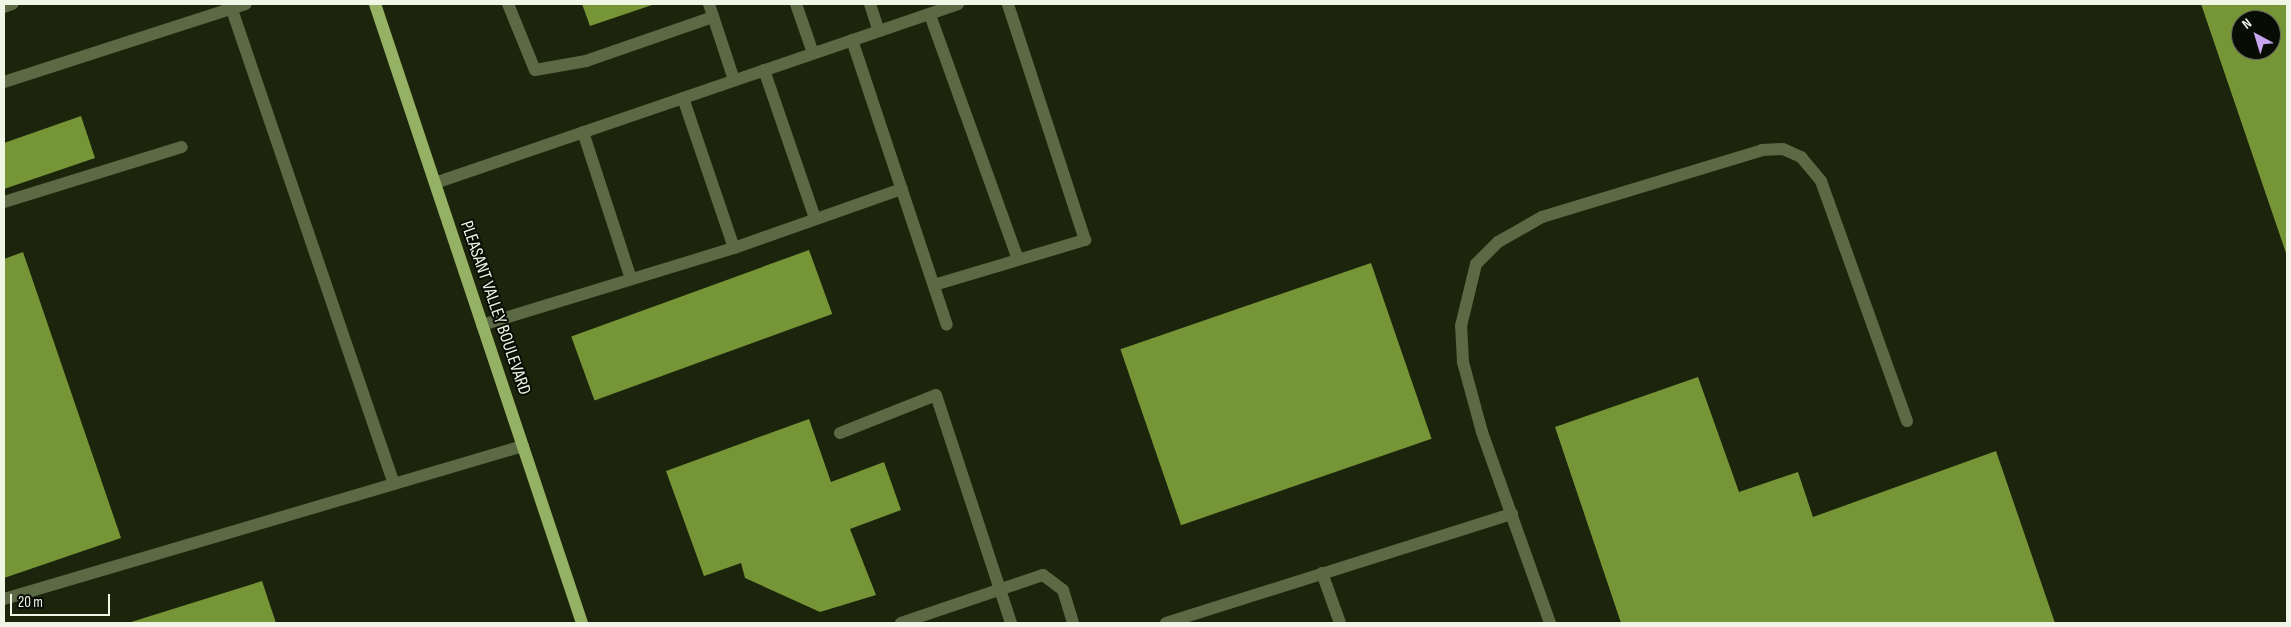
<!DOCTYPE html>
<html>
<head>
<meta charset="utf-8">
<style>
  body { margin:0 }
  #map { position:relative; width:2291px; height:627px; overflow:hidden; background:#1c250c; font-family:"Sofia Sans Condensed",sans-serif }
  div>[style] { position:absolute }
  .building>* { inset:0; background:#769536; transform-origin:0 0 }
  .service>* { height:12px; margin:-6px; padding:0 6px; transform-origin:6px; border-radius:6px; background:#5b6944 }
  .primary>* { height:12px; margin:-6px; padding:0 6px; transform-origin:6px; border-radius:6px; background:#95b163 }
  span { translate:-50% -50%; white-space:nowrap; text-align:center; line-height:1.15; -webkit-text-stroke:4px #090c04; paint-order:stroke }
  .street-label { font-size:18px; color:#eff6e6 }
  .frame { position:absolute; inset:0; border:5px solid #eff6e6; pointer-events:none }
  .north { position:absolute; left:2231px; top:10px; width:50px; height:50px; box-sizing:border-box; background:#090c04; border:1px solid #656a5e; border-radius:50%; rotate:321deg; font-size:14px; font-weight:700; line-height:20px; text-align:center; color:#eff6e6 }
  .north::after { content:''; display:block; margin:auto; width:18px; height:22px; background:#c8a6ef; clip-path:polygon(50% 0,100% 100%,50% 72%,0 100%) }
  .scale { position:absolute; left:10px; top:594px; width:100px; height:22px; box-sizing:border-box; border:2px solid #eff6e6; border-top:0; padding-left:6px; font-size:15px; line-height:18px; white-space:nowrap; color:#eff6e6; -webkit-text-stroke:4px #090c04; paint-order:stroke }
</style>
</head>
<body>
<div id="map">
  <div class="building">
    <i style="clip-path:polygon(582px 4px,655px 4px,590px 26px)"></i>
    <i style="clip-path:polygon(evenodd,2201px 4px,2287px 4px,2287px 256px,2201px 4px,2241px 20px,2271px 20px,2271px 50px,2241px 50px,2241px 20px)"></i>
    <i style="clip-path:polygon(81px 116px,95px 158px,4px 189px,4px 143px)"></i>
    <i style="left:809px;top:250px;width:68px;height:253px;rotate:70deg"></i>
    <i style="clip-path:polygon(23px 252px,121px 538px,4px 578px,4px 259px)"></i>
    <i style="left:1371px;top:263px;width:186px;height:265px;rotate:71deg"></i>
    <i style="clip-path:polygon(1698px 377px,1739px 492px,1798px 472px,1813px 517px,1996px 451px,2055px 623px,1621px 623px,1555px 427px)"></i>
    <i style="clip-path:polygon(809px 419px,831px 482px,884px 462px,901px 510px,850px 529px,876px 595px,820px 612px,745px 578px,741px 563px,704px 576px,666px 471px)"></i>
    <i style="clip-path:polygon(262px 581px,276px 623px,128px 623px)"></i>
  </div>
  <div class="service">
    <i style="left:230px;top:4px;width:507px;rotate:71.14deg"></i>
    <i style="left:508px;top:4px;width:71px;rotate:67.8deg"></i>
    <i style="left:535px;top:70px;width:52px;rotate:-10deg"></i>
    <i style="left:586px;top:61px;width:134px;rotate:-19.1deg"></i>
    <i style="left:709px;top:4px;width:80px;rotate:71.8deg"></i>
    <i style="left:796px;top:4px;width:52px;rotate:70.9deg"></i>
    <i style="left:870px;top:4px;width:28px;rotate:72deg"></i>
    <i style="left:4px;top:7px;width:9px;rotate:-21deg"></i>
    <i style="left:930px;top:15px;width:260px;rotate:70.2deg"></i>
    <i style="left:852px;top:40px;width:300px;rotate:71.6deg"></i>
    <i style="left:764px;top:70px;width:157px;rotate:71deg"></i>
    <i style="left:4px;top:82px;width:254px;rotate:-17.9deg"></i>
    <i style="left:683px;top:98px;width:158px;rotate:71.2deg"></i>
    <i style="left:583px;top:132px;width:155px;rotate:71.9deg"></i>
    <i style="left:435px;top:183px;width:553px;rotate:-18.89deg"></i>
    <i style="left:4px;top:202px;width:186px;rotate:-17.2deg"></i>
    <i style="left:934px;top:285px;width:158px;rotate:-16.6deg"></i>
    <i style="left:1085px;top:240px;width:248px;rotate:-108.1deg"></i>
    <i style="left:482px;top:325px;width:264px;rotate:-17deg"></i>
    <i style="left:734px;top:248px;width:178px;rotate:-19.4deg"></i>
    <i style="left:840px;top:433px;width:103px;rotate:-21.6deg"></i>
    <i style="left:936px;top:395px;width:240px;rotate:71.8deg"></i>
    <i style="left:1322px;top:573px;width:53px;rotate:70.2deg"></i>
    <i style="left:4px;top:599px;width:541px;rotate:-16.43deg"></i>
    <i style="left:901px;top:623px;width:150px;rotate:-18.7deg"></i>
    <i style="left:1043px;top:575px;width:25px;rotate:37deg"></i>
    <i style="left:1063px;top:590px;width:34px;rotate:73deg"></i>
    <i style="left:1166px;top:623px;width:363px;rotate:-17.5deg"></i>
    <i style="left:1550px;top:623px;width:203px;rotate:-109.6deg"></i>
    <i style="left:1482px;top:432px;width:73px;rotate:-105.2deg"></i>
    <i style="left:1463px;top:362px;width:36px;rotate:-93deg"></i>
    <i style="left:1461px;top:326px;width:64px;rotate:-76.4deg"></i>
    <i style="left:1476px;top:264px;width:31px;rotate:-45deg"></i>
    <i style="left:1498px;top:242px;width:51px;rotate:-29.6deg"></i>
    <i style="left:1542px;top:217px;width:230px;rotate:-16.9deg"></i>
    <i style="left:1762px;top:150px;width:21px;rotate:-3deg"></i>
    <i style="left:1783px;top:149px;width:20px;rotate:24deg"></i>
    <i style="left:1801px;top:157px;width:31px;rotate:50deg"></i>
    <i style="left:1821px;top:181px;width:255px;rotate:70.3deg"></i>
  </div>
  <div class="primary">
    <i style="left:375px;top:4px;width:653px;rotate:71.51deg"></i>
  </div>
  <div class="street-label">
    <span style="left:495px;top:308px;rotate:71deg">PLEASANT VALLEY BOULEVARD</span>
  </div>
  <div class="frame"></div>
  <div class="north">N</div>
  <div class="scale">20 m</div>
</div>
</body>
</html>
